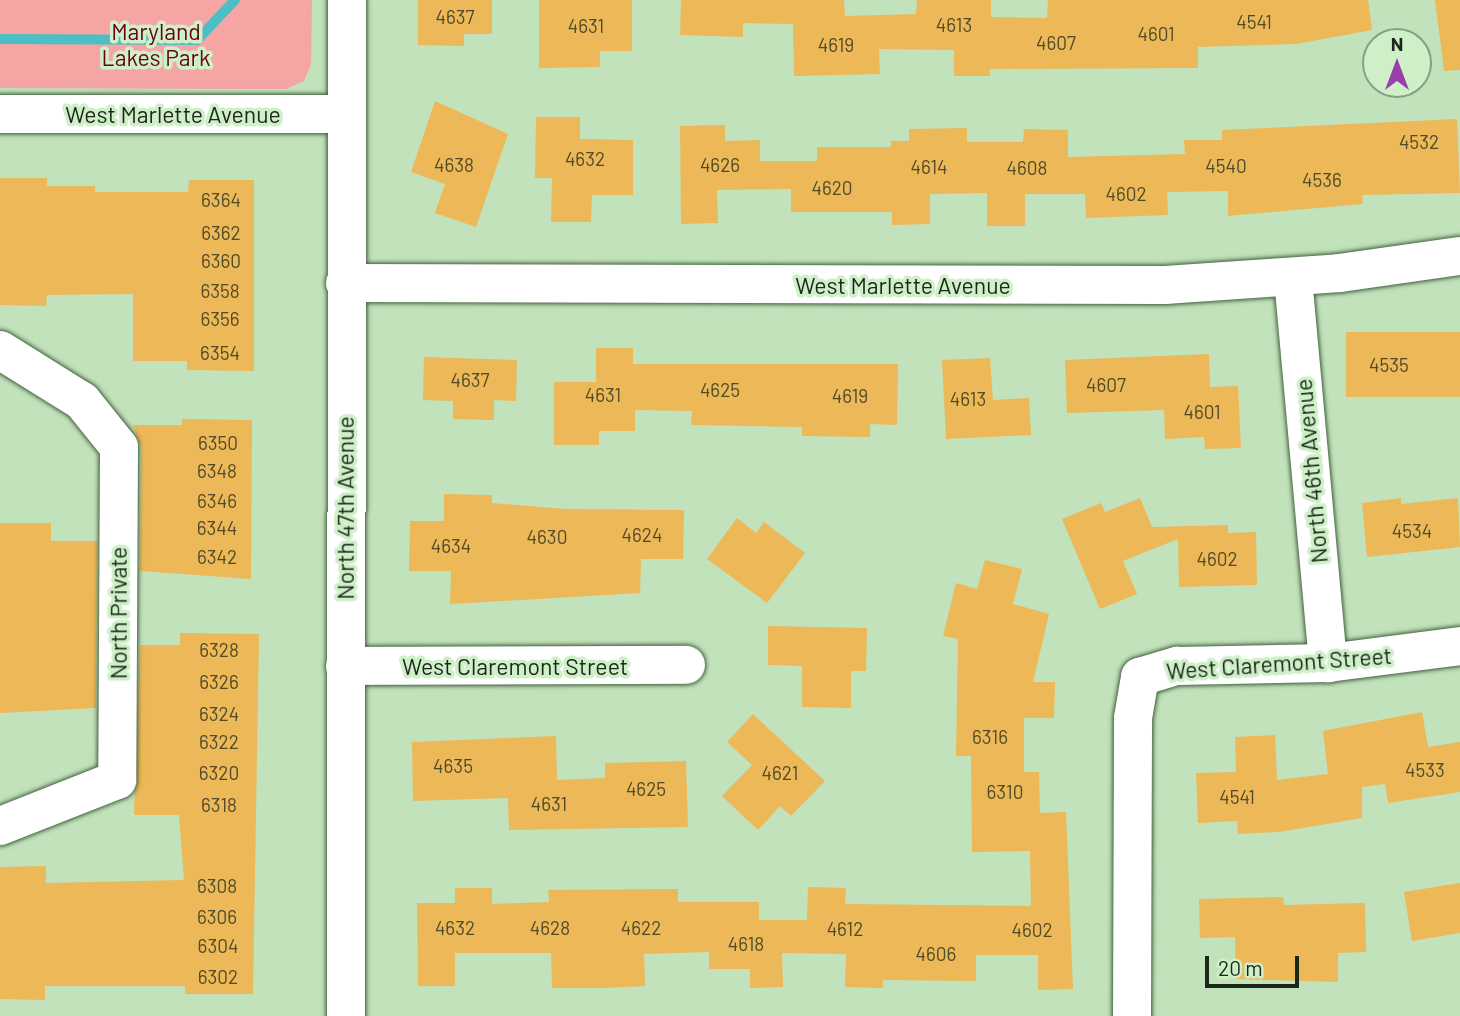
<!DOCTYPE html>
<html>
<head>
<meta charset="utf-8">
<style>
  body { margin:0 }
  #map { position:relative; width:1460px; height:1016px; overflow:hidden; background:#c1e2bb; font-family:Barlow,sans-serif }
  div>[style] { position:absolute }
  .green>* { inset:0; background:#f5a5a4 }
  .stream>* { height:10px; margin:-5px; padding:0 5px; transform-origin:5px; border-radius:5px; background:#4cbfc6 }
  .building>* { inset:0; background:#edb857; transform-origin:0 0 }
  .roads { filter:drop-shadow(0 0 2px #44613f) drop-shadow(0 0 2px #44613f) }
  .minor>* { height:38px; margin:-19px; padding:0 19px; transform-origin:19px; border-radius:19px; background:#fff }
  span { translate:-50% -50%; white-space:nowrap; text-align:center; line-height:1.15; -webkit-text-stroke:7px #ceefc8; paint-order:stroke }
  .number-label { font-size:19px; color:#504b28 }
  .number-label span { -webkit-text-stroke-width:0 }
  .park-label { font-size:23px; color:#650215 }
  .street-label { font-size:23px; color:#1b2719 }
  .north { position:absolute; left:1362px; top:28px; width:70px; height:70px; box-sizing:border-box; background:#ceefc8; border:2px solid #869f82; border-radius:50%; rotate:0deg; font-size:19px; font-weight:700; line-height:28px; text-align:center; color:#1b2719 }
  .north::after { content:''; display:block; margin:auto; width:24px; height:32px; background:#983faa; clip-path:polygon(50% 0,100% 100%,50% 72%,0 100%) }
  .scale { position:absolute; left:1205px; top:956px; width:94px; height:32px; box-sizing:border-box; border:4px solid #1b2719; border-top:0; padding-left:9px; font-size:21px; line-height:24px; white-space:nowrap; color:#1b2719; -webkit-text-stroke:5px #ceefc8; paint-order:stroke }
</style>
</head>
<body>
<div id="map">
  <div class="green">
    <i style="clip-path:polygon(0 0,312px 0,311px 64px,304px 81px,286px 89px,0 88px)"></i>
  </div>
  <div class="stream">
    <i style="left:0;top:39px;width:197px;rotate:0.3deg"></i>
    <i style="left:197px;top:40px;width:55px;rotate:-46.5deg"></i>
  </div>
  <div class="building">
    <i style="clip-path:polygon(418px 0,492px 0,492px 34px,464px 34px,464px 46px,418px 45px)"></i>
    <i style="clip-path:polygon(539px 0,632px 0,632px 51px,600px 51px,600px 67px,539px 68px)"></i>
    <i style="clip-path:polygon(681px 0,844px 0,845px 16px,916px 14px,917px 0,991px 0,991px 17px,1047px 18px,1048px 0,1368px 0,1372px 30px,1296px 44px,1198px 47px,1198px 68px,990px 69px,990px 76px,954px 76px,954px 50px,879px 49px,880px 74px,794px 76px,793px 24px,743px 23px,743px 37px,680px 35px)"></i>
    <i style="clip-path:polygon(1435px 0,1460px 0,1460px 70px,1444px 71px)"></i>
    <i style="clip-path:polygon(435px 101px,508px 134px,476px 227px,435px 213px,445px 184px,411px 172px)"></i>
    <i style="clip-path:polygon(536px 117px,580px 117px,580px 139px,633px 140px,633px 195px,592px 195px,591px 222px,551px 222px,552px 178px,535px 178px)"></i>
    <i style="clip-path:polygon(1457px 119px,1460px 193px,1362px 195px,1363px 204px,1228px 216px,1228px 191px,1167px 192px,1168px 215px,1086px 218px,1085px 194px,1025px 194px,1025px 226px,987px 226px,987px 193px,930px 194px,930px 224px,892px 225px,892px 212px,791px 212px,791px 189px,717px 190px,718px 223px,681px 224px,680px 126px,725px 125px,725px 141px,760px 140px,760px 161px,817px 161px,817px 147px,891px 147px,891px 141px,909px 141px,909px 129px,967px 128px,967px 142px,1023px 142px,1024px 129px,1068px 130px,1068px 157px,1185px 154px,1184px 140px,1222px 140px,1222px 130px)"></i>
    <i style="clip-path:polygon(0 178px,47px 178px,47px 186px,95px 186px,95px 192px,188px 192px,189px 180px,254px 180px,254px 371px,187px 370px,187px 361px,133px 361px,133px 294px,47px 295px,46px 306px,0 305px)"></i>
    <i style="left:1460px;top:332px;width:65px;height:114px;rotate:90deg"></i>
    <i style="clip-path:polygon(596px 348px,633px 348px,633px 364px,898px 364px,897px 425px,870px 424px,870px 437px,802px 436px,802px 427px,691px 425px,692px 411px,635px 410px,635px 431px,599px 431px,599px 445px,554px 445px,554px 382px,596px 382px)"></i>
    <i style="clip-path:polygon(1209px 354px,1210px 387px,1238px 386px,1241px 448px,1205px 449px,1204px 437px,1165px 439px,1164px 410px,1067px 413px,1065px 360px)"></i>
    <i style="clip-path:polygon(424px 357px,517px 360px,516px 401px,494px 400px,494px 420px,453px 419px,453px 401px,423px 400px)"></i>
    <i style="clip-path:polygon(990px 358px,993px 400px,1029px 398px,1031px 435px,946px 439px,942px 360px)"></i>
    <i style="clip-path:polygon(182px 419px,252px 420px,251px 579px,140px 571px,141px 447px,133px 425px,182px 425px)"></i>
    <i style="clip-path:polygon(444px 494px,492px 495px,492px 503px,565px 509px,684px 510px,683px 559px,641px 559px,640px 593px,450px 604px,451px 571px,409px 571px,410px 521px,444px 521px)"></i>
    <i style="clip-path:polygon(1140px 498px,1152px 527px,1228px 525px,1228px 533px,1256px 532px,1257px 585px,1179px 587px,1178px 539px,1123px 561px,1137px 594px,1100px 609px,1062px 519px,1101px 503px,1105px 512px)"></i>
    <i style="clip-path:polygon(1401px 498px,1401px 504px,1458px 498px,1460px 547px,1367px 557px,1362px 503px)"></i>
    <i style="clip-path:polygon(737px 518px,756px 533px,764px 522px,805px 553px,767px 603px,707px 559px)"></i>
    <i style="clip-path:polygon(0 523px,51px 523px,51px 541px,97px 541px,96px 708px,0 713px)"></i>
    <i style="clip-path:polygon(985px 560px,1022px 569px,1013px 604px,1049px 614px,1033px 682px,1055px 682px,1054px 718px,1024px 718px,1024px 772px,1039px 772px,1040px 813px,1066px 812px,1073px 989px,1038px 990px,1038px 955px,976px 955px,976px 981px,883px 980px,883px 988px,845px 987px,846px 954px,782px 953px,783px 987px,750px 988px,750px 969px,709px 969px,709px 952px,644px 954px,645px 986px,604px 988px,552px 988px,551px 953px,455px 953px,455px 986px,418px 986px,417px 903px,455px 903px,455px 888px,492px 888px,492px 904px,549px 902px,548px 890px,678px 889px,678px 902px,759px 902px,759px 920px,807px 920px,808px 887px,846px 888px,845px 904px,1031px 906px,1030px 851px,972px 852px,971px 756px,956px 756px,958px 639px,943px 636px,956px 583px,977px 589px)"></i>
    <i style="clip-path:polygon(768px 626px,867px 628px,866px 671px,851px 671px,851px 708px,802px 707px,802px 666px,768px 665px)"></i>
    <i style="clip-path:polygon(180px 633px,259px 634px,253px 994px,185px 994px,185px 986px,45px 986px,45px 1000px,0 999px,0 867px,46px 866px,46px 883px,184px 880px,179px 815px,134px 815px,140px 645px,180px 645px)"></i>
    <i style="clip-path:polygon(1422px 712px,1428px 747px,1460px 742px,1460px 792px,1388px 803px,1385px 784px,1362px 787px,1362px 818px,1279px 832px,1238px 834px,1237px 821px,1198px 823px,1196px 773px,1236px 772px,1235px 737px,1275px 735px,1277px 780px,1328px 774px,1323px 731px)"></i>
    <i style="clip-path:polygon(753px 714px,825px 781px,791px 816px,780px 806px,758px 830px,722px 796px,752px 765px,727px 742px)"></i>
    <i style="clip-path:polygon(556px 736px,557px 780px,605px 778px,605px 763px,686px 761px,688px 827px,509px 830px,508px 798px,413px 801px,412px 742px)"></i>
    <i style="clip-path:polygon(1460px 883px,1460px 933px,1412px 941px,1404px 892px)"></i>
    <i style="clip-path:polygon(1283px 897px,1284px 905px,1365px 903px,1366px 952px,1338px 953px,1338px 982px,1236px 979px,1235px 937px,1200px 938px,1199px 899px)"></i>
  </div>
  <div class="roads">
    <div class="minor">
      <i style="left:0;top:114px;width:346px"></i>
      <i style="left:1293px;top:278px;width:387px;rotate:84.8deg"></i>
      <i style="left:345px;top:283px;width:820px;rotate:0.14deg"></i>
      <i style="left:1165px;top:285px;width:175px;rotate:-3.9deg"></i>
      <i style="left:1340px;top:273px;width:121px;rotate:-8.1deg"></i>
      <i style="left:0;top:350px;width:97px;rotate:31.9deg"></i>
      <i style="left:82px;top:401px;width:59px;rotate:51.2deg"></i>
      <i style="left:119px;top:447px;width:333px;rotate:90.3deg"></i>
      <i style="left:117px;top:780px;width:126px;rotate:158.5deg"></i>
      <i style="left:345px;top:666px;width:341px;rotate:-0.2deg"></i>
      <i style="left:346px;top:1016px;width:1016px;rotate:-89.94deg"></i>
      <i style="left:1132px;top:1016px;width:298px;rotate:-89.8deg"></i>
      <i style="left:1133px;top:718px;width:42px;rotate:-80.3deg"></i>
      <i style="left:1140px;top:677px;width:39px;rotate:-17deg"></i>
      <i style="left:1177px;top:666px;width:151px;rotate:-1.1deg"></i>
      <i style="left:1328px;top:663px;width:133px;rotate:-7.3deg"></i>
    </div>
  </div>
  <div class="number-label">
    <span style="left:455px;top:17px">4637</span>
    <span style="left:1254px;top:22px">4541</span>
    <span style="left:954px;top:25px">4613</span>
    <span style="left:586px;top:26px">4631</span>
    <span style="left:1156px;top:34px">4601</span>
    <span style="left:1056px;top:43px">4607</span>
    <span style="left:836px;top:45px">4619</span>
    <span style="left:1419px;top:142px">4532</span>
    <span style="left:585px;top:159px">4632</span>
    <span style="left:454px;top:165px">4638</span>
    <span style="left:720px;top:165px">4626</span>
    <span style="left:1226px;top:166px">4540</span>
    <span style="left:929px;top:167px">4614</span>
    <span style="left:1027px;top:168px">4608</span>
    <span style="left:1322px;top:180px">4536</span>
    <span style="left:832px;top:188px">4620</span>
    <span style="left:1126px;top:194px">4602</span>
    <span style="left:221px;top:200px">6364</span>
    <span style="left:221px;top:233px">6362</span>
    <span style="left:221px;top:261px">6360</span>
    <span style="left:220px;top:291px">6358</span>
    <span style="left:220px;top:319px">6356</span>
    <span style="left:220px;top:353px">6354</span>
    <span style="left:1389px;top:365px">4535</span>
    <span style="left:470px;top:380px">4637</span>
    <span style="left:1106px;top:385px">4607</span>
    <span style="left:720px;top:390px">4625</span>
    <span style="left:603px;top:395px">4631</span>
    <span style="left:850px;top:396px">4619</span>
    <span style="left:968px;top:399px">4613</span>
    <span style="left:1202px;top:412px">4601</span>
    <span style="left:218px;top:443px">6350</span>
    <span style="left:217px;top:471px">6348</span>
    <span style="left:217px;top:501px">6346</span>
    <span style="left:217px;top:528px">6344</span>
    <span style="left:1412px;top:531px">4534</span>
    <span style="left:642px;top:535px">4624</span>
    <span style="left:547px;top:537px">4630</span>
    <span style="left:451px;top:546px">4634</span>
    <span style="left:217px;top:557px">6342</span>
    <span style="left:1217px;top:559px">4602</span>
    <span style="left:219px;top:650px">6328</span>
    <span style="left:219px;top:682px">6326</span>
    <span style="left:219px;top:714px">6324</span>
    <span style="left:990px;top:737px">6316</span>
    <span style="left:219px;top:742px">6322</span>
    <span style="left:453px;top:766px">4635</span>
    <span style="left:1425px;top:770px">4533</span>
    <span style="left:219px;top:773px">6320</span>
    <span style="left:780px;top:773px">4621</span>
    <span style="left:646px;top:789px">4625</span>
    <span style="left:1005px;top:792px">6310</span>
    <span style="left:1237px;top:797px">4541</span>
    <span style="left:549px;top:804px">4631</span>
    <span style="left:219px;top:805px">6318</span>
    <span style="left:217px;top:886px">6308</span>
    <span style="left:217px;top:917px">6306</span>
    <span style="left:455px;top:928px">4632</span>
    <span style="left:550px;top:928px">4628</span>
    <span style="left:641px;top:928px">4622</span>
    <span style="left:845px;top:929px">4612</span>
    <span style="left:1032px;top:930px">4602</span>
    <span style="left:746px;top:944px">4618</span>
    <span style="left:218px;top:946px">6304</span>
    <span style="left:936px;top:954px">4606</span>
    <span style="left:218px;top:977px">6302</span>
  </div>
  <div class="park-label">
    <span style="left:156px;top:44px">Maryland<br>Lakes Park</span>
  </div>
  <div class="street-label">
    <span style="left:173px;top:114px">West Marlette Avenue</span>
    <span style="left:903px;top:285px">West Marlette Avenue</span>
    <span style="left:1311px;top:471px;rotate:-95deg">North 46th Avenue</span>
    <span style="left:345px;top:508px;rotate:-90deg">North 47th Avenue</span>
    <span style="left:118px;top:613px;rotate:-90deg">North Private</span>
    <span style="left:1279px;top:663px;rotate:-4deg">West Claremont Street</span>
    <span style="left:515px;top:666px">West Claremont Street</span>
  </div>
  <div class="north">N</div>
  <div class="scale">20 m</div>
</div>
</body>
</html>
